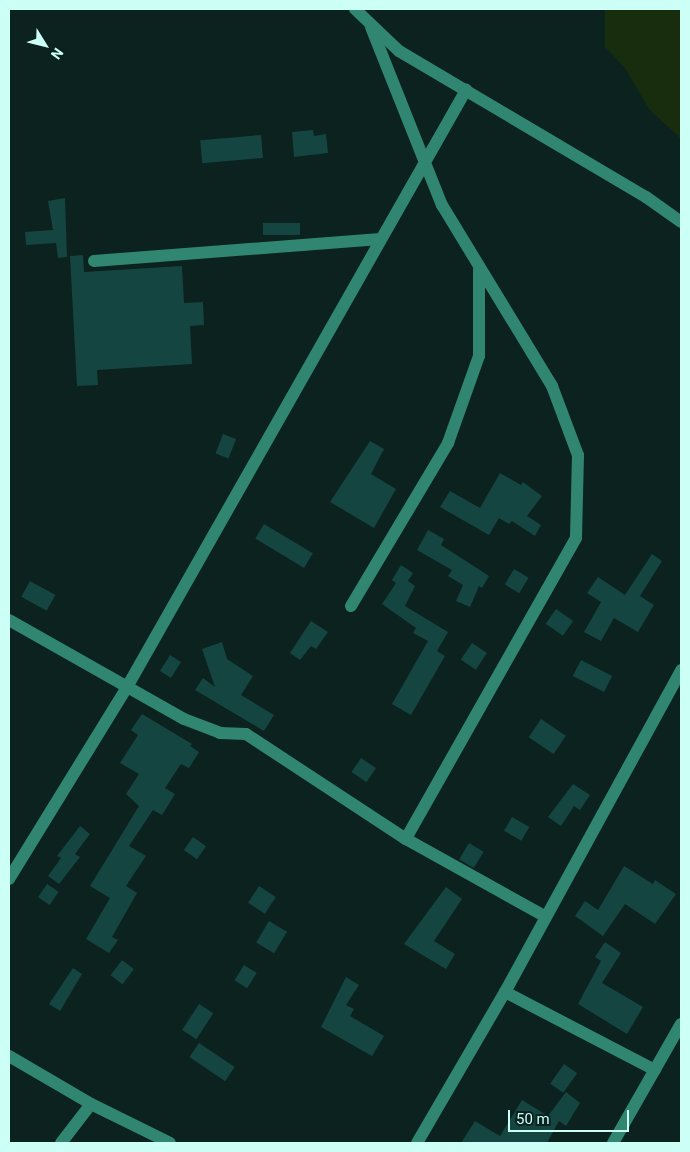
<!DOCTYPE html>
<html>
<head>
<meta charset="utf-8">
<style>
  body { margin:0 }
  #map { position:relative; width:690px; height:1152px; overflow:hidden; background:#0b221f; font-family:Roboto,sans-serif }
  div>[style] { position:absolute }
  .green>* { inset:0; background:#172d0d }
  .building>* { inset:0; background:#154541; transform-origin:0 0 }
  .minor>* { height:12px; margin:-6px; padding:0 6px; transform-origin:6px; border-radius:6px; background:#308671 }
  span { translate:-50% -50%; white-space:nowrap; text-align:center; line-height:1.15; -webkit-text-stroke:5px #0b221f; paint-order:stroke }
  .frame { position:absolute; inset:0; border:10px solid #ccfff6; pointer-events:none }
  .north { position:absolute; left:20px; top:20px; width:50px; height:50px; -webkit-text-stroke:4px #0b221f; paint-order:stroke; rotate:126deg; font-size:14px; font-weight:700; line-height:20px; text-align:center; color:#ccfff6 }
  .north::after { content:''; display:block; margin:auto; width:18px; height:22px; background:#ccfff6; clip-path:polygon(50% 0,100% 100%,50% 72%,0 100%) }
  .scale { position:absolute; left:508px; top:1110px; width:121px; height:22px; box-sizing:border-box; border:2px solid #ccfff6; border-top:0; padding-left:6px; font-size:15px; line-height:18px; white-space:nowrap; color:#ccfff6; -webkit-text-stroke:4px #0b221f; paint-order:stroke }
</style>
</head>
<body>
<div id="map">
  <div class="green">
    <i style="clip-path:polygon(605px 9px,681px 9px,681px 139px,649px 109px,625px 68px,605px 47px)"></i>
  </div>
  <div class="building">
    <i style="clip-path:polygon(313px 130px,314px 136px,326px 134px,328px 153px,294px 157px,292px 132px)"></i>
    <i style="left:261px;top:135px;width:23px;height:61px;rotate:85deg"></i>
    <i style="clip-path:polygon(65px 198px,67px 257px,58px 258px,56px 243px,26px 245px,25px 232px,53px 230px,48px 201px)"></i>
    <i style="left:300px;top:223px;width:12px;height:37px;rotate:90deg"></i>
    <i style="clip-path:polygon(83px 255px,84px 272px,182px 266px,184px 303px,203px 302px,204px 325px,190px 326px,192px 364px,97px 370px,98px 385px,77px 386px,70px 256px)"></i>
    <i style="left:223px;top:434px;width:14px;height:21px;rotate:21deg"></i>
    <i style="clip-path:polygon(370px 441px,384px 449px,371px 474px,396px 489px,374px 528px,330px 502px)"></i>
    <i style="clip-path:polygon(500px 473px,521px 485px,523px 482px,542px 496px,527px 516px,541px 525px,535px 536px,512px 521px,509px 524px,499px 518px,489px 535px,440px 507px,450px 491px,480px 508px)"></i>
    <i style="left:264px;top:524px;width:57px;height:17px;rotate:31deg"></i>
    <i style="clip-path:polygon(428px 530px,444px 539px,441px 545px,489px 576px,482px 588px,479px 586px,470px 607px,456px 601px,463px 585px,448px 576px,452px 570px,417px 550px)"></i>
    <i style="clip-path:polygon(652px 554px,662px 561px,640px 596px,654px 605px,638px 632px,614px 618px,601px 641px,584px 632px,601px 602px,587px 593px,598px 577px,625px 595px)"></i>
    <i style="clip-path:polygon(401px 565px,413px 573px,408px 581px,415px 586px,405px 606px,448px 632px,437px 651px,445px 656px,411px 715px,392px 704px,428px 641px,413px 633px,416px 628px,382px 604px,396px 583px,392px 580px)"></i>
    <i style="left:514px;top:569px;width:17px;height:18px;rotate:31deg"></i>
    <i style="left:30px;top:581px;width:29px;height:18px;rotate:29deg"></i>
    <i style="left:556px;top:609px;width:21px;height:18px;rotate:35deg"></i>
    <i style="clip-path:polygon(311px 621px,328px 632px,316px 649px,311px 646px,300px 660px,290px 653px)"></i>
    <i style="clip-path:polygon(222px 642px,227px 659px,253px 676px,241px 695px,274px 715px,264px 731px,195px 690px,203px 678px,215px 687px,202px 649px)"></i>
    <i style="left:472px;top:643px;width:18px;height:20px;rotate:34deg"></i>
    <i style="left:170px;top:655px;width:13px;height:19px;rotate:32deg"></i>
    <i style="left:581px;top:660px;width:35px;height:18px;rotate:27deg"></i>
    <i style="clip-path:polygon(142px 714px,192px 744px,190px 746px,199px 752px,189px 768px,181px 764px,165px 788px,175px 794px,162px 815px,153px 810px,129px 846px,146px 856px,126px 886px,137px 893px,112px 937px,118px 940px,109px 953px,86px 939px,110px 898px,90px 886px,139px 806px,126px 794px,139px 774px,120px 763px,138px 735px,131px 730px)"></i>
    <i style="left:541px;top:719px;width:30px;height:22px;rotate:34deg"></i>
    <i style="left:361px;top:758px;width:18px;height:17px;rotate:34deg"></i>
    <i style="clip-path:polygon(573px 784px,590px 795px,580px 810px,574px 806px,561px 826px,548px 817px)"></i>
    <i style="left:512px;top:817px;width:20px;height:16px;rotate:30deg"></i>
    <i style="clip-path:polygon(80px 826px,90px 834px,75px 854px,80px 857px,59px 884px,48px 876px,61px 858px,57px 856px)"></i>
    <i style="left:193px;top:837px;width:16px;height:16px;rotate:35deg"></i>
    <i style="left:469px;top:843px;width:17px;height:19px;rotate:31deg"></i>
    <i style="clip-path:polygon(624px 866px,653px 884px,655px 880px,676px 894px,655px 924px,625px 904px,603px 936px,575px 916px,585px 901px,598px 910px)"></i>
    <i style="left:47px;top:884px;width:14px;height:16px;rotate:34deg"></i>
    <i style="left:259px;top:886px;width:20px;height:20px;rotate:33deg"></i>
    <i style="clip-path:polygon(446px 887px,462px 899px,434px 941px,455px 954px,446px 969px,404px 944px)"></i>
    <i style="left:269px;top:921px;width:21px;height:25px;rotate:31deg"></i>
    <i style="clip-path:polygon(605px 942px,621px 953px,602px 983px,643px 1007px,627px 1034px,578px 1004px,601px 961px,595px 957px)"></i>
    <i style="left:122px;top:960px;width:15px;height:19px;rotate:37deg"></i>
    <i style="left:244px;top:965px;width:15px;height:18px;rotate:32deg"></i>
    <i style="clip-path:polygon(73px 968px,82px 974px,60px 1011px,49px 1004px)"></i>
    <i style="clip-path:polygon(346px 977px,359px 985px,346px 1005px,354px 1009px,350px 1016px,384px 1036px,372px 1056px,321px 1027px)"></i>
    <i style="left:199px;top:1004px;width:17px;height:31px;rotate:33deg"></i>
    <i style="left:199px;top:1043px;width:43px;height:17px;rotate:34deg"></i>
    <i style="left:564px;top:1064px;width:16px;height:24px;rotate:35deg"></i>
    <i style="clip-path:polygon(566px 1092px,580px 1103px,566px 1126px,559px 1121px,547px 1143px,461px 1143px,475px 1121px,500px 1136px,522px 1100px,548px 1116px)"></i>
  </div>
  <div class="minor">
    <i style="left:355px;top:9px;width:61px;rotate:43.7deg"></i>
    <i style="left:399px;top:51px;width:287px;rotate:30.6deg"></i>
    <i style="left:646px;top:197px;width:43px;rotate:35.5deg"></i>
    <i style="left:371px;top:27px;width:192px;rotate:68.3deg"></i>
    <i style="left:442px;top:205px;width:212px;rotate:58.7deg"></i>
    <i style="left:552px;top:386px;width:74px;rotate:69.4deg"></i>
    <i style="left:578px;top:455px;width:83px;rotate:91.4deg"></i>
    <i style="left:576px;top:538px;width:346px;rotate:119.5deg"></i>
    <i style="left:94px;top:261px;width:287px;rotate:-4.4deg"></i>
    <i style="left:351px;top:606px;width:190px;rotate:-59.2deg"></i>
    <i style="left:448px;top:443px;width:92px;rotate:-70.4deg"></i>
    <i style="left:479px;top:356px;width:87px;rotate:-90deg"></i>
    <i style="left:9px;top:620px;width:201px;rotate:29.5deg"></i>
    <i style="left:184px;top:719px;width:39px;rotate:21deg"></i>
    <i style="left:220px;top:733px;width:26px;rotate:2deg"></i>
    <i style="left:246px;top:734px;width:191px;rotate:33.3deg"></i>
    <i style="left:406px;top:839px;width:160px;rotate:29.1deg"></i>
    <i style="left:9px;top:879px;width:225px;rotate:-58.4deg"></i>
    <i style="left:127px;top:687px;width:687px;rotate:-60.41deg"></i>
    <i style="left:505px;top:992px;width:169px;rotate:27.5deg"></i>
    <i style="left:9px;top:1056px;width:95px;rotate:30.3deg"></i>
    <i style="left:91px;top:1104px;width:88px;rotate:26.3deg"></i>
    <i style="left:61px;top:1143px;width:49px;rotate:-52.4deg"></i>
    <i style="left:417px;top:1143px;width:175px;rotate:-59.8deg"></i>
    <i style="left:505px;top:992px;width:367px;rotate:-61.3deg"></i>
    <i style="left:613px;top:1143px;width:137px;rotate:-60.3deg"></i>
  </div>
  <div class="frame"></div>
  <div class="north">N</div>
  <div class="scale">50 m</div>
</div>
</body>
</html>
